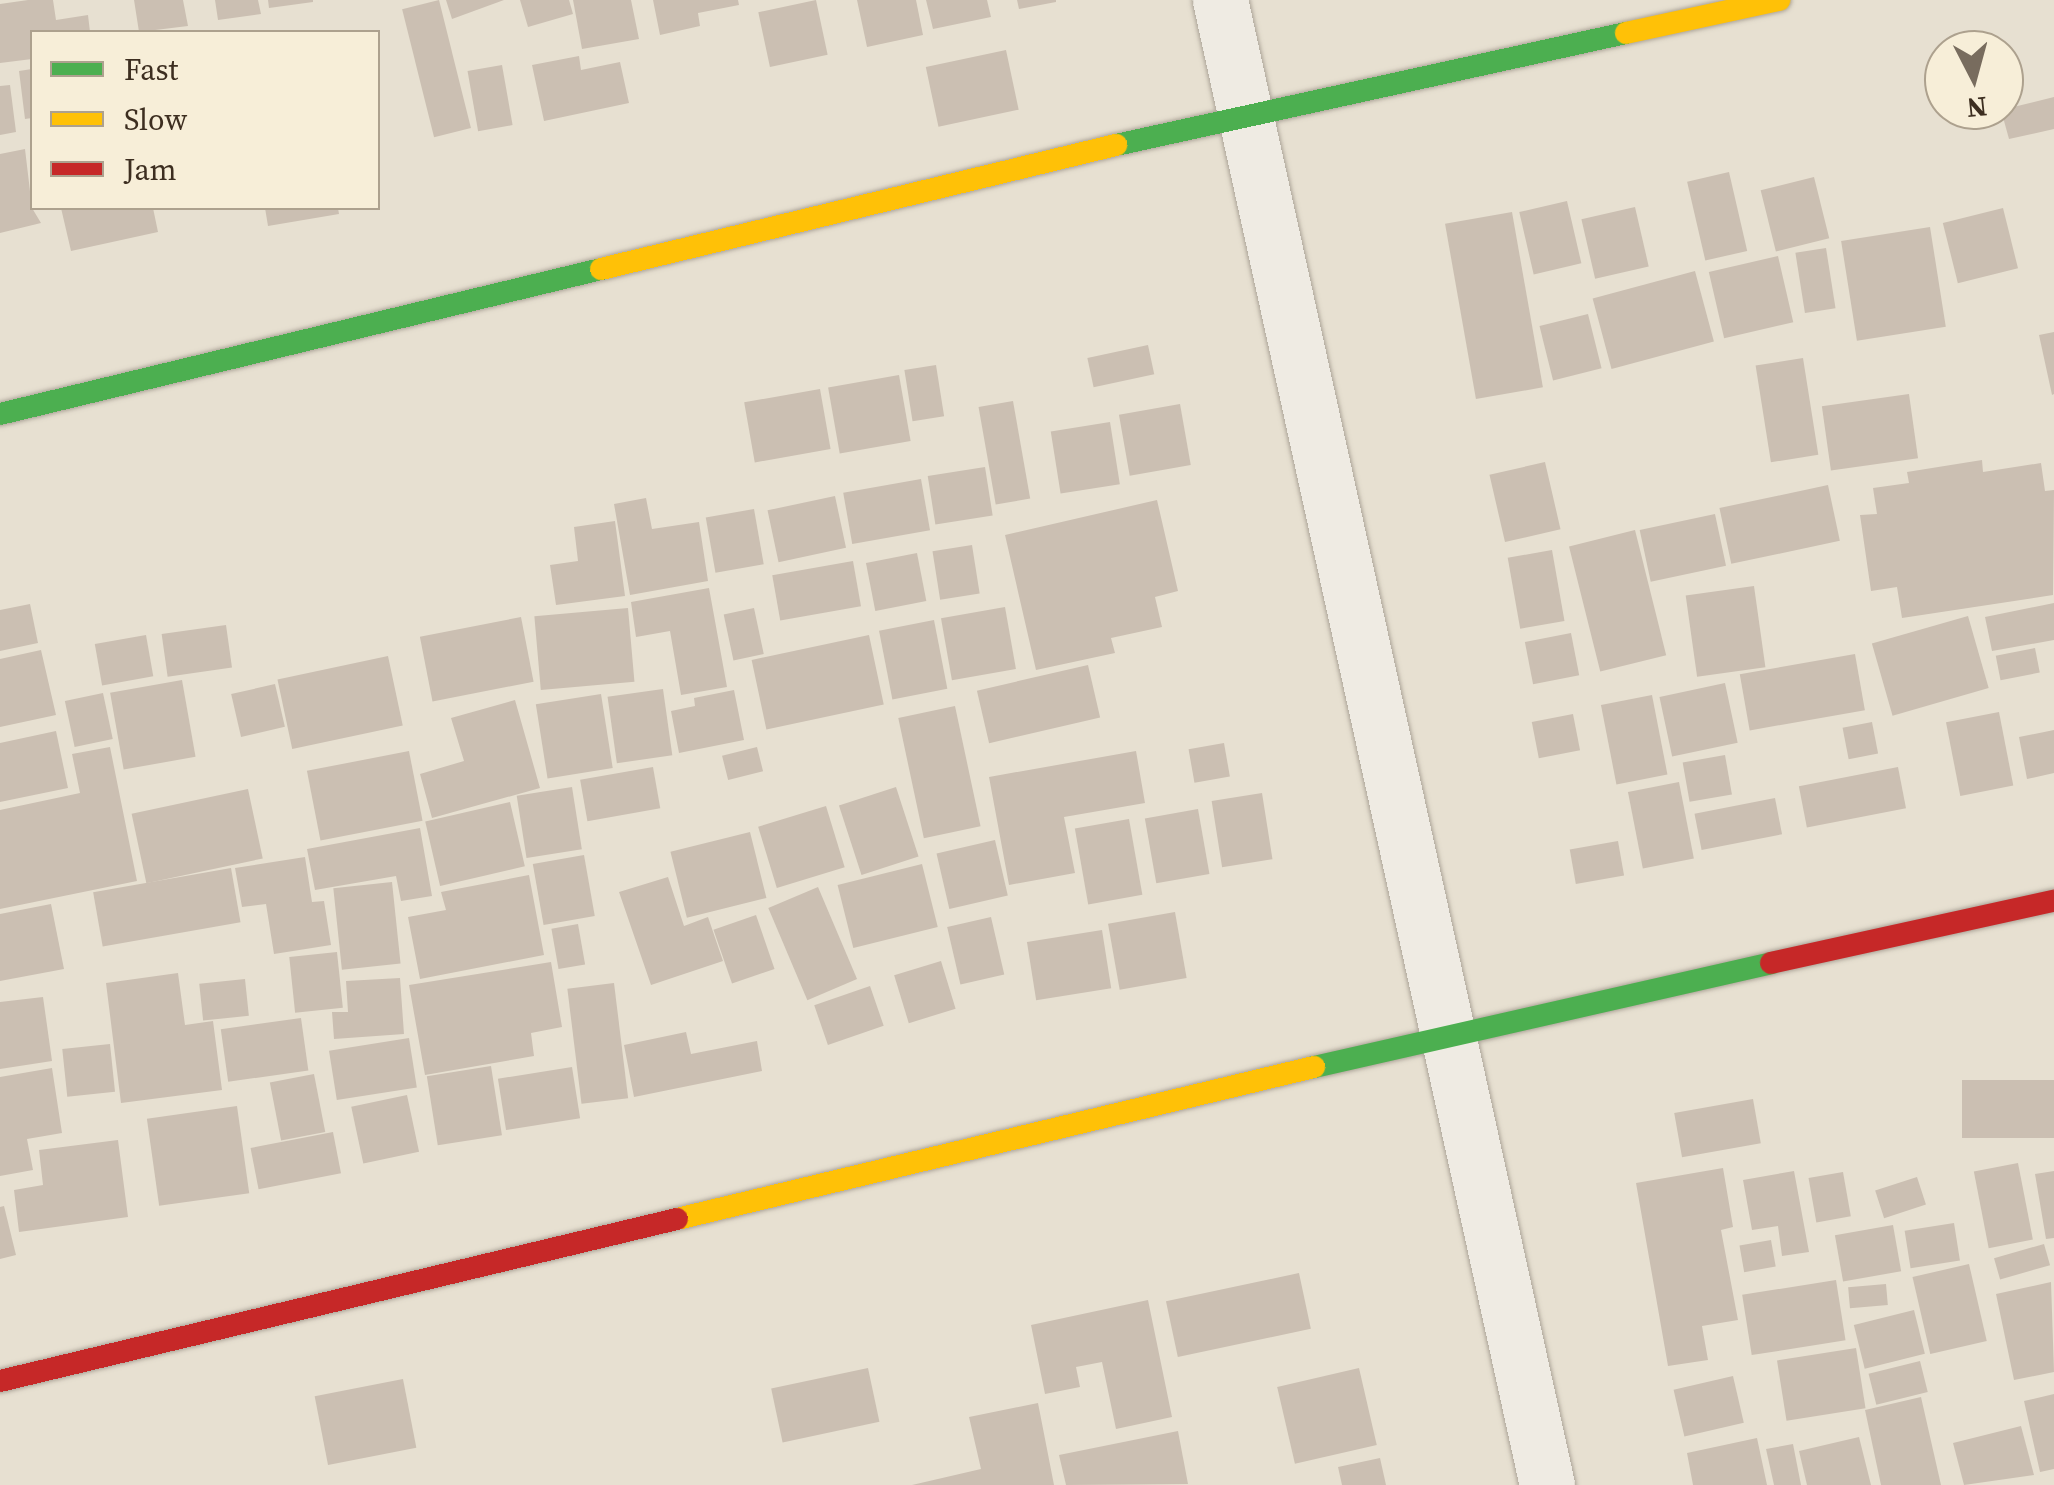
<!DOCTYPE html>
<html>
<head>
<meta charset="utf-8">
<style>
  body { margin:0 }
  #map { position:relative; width:2054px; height:1485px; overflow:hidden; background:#e7e0d1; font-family:"Source Serif 4",serif }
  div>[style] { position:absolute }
  .building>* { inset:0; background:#cbbfb2; transform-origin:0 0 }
  .roads { filter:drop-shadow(0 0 2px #ada599) drop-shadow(0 0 2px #ada599) }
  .street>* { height:55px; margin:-27.5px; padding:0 27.5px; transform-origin:27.5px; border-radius:27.5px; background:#efebe3 }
  .fast>* { height:22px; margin:-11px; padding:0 11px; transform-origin:11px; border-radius:11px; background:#4caf50 }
  .slow>* { height:22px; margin:-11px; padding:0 11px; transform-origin:11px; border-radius:11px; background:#ffc107 }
  .jam>* { height:22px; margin:-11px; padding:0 11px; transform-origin:11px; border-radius:11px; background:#c62828 }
  span { translate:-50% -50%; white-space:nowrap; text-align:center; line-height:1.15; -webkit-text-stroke:8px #f7eed8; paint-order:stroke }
  .legend { position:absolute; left:30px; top:30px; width:350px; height:180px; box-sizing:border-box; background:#f7eed8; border:2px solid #ada18e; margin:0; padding:12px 18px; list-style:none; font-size:30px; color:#3d2e20 }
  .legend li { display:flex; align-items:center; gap:20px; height:50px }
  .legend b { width:50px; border:2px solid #ada18e }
  .north { position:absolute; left:1924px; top:30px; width:100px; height:100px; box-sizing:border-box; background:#f7eed8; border:2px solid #ada18e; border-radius:50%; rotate:174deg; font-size:28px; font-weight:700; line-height:40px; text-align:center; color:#3d2e20 }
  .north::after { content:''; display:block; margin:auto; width:35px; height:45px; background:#786c5e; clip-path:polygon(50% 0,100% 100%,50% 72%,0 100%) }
</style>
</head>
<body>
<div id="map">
  <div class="building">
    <i style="clip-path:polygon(28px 0,53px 0,56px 20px,88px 15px,90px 32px,32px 32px,32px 59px,0 63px,0 4px)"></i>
    <i style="clip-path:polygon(134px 0,183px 0,188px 26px,139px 32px)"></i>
    <i style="clip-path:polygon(215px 0,258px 0,261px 14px,218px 20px)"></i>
    <i style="clip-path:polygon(268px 0,313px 0,313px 2px,269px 8px)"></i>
    <i style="left:439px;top:0;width:132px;height:38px;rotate:76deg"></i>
    <i style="clip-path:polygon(446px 0,504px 0,452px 19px)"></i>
    <i style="clip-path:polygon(520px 0,569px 0,573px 14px,528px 27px)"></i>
    <i style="clip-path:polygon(573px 0,631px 0,639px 39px,582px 49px)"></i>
    <i style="clip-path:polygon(653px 0,738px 0,739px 5px,698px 13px,700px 26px,660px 35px)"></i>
    <i style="left:816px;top:0;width:56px;height:59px;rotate:78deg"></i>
    <i style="clip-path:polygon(857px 0,916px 0,923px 35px,867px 47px)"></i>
    <i style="clip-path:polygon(926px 0,987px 0,991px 17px,933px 29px)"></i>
    <i style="clip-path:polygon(1017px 0,1056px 0,1056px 2px,1019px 9px)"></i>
    <i style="left:1006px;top:50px;width:61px;height:82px;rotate:78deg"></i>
    <i style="clip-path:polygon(579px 56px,581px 70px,620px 62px,629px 103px,544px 121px,532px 65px)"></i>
    <i style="left:502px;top:65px;width:61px;height:35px;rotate:80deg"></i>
    <i style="clip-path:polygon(32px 69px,32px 118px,25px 119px,19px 71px)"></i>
    <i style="clip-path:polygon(10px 85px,16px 132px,0 135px,0 86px)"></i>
    <i style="clip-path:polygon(2054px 97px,2054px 129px,2009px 139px,2001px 110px)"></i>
    <i style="clip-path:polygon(25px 149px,32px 208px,41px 223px,0 233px,0 154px)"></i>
    <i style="left:1729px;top:172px;width:81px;height:43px;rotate:77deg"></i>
    <i style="left:1814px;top:177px;width:63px;height:55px;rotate:76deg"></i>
    <i style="left:1567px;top:201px;width:64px;height:49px;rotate:77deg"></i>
    <i style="left:1635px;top:207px;width:61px;height:55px;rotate:77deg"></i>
    <i style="clip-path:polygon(61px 208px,153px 208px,158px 232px,71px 251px)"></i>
    <i style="clip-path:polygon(265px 208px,338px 208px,339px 214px,268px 226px)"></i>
    <i style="left:2003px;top:208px;width:62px;height:62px;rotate:76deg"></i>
    <i style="left:1512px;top:212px;width:178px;height:68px;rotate:80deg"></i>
    <i style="left:1930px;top:227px;width:101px;height:90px;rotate:81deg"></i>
    <i style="left:1826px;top:248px;width:61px;height:31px;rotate:81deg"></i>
    <i style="left:1778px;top:256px;width:68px;height:71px;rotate:77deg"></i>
    <i style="left:1695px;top:271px;width:73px;height:106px;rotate:75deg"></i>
    <i style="left:1588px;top:314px;width:56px;height:50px;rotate:76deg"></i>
    <i style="clip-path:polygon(2054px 332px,2054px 394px,2052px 395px,2039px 335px)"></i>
    <i style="left:1148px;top:345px;width:30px;height:62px;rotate:78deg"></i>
    <i style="left:1803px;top:358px;width:98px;height:48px;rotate:81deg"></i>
    <i style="left:936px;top:365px;width:52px;height:32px;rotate:81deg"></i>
    <i style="left:899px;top:375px;width:67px;height:72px;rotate:80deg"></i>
    <i style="left:820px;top:389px;width:61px;height:77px;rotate:80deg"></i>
    <i style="left:1909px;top:394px;width:65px;height:88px;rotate:82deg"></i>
    <i style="left:1013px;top:401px;width:99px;height:35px;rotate:80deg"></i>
    <i style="left:1180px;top:404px;width:62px;height:62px;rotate:80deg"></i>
    <i style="left:1110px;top:422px;width:63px;height:60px;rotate:81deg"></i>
    <i style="clip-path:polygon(1982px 460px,1983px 472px,2041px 463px,2045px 491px,2054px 490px,2053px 595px,1902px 618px,1897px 587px,1871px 591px,1860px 515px,1877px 514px,1873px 488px,1909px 483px,1907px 472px)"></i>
    <i style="left:1545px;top:462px;width:69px;height:57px;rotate:77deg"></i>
    <i style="left:985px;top:467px;width:49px;height:58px;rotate:81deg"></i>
    <i style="left:921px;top:479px;width:52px;height:79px;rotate:80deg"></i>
    <i style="left:1828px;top:485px;width:57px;height:111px;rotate:78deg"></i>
    <i style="left:835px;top:496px;width:53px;height:69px;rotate:78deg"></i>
    <i style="clip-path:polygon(646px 498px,652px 529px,699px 522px,708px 581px,630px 595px,614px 504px)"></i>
    <i style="clip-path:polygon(1157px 500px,1178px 591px,1155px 597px,1162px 627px,1111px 638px,1115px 653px,1036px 670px,1005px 535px)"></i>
    <i style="left:754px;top:509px;width:56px;height:49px;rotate:80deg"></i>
    <i style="left:1715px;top:514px;width:53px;height:77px;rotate:78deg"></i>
    <i style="clip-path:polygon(615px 521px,625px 596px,556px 605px,550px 565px,578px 561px,574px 527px)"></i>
    <i style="left:1635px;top:530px;width:129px;height:68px;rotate:76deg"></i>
    <i style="left:972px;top:545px;width:49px;height:40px;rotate:81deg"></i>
    <i style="left:1552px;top:550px;width:72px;height:45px;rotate:80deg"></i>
    <i style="left:917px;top:553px;width:49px;height:52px;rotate:79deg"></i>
    <i style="left:853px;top:561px;width:46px;height:82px;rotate:80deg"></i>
    <i style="left:1754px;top:586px;width:82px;height:69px;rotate:82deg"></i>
    <i style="clip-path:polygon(709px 588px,727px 687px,681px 695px,670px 631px,636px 637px,631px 602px)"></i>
    <i style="clip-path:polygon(2054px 603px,2054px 640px,1992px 651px,1985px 617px)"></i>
    <i style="clip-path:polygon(30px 604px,38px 643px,0 651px,0 610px)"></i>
    <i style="left:1005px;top:607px;width:63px;height:65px;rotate:80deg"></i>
    <i style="left:628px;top:608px;width:74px;height:94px;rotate:85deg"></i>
    <i style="left:754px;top:608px;width:47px;height:31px;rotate:78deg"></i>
    <i style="left:1968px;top:616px;width:75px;height:100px;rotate:74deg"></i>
    <i style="left:521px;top:617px;width:66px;height:103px;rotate:79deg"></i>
    <i style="left:934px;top:620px;width:70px;height:56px;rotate:79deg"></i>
    <i style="left:226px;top:625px;width:43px;height:65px;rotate:82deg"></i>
    <i style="left:1571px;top:633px;width:43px;height:47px;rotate:79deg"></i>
    <i style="left:146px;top:635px;width:42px;height:52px;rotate:80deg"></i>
    <i style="left:869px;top:635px;width:71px;height:120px;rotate:78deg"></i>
    <i style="left:2035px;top:648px;width:25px;height:40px;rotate:79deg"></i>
    <i style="clip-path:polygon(41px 650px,56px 715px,0 727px,0 659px)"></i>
    <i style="left:1855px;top:654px;width:57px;height:117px;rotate:80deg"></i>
    <i style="left:388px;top:656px;width:71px;height:113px;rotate:78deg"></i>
    <i style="left:1088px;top:665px;width:54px;height:114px;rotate:77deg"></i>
    <i style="left:182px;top:680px;width:78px;height:73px;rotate:80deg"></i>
    <i style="left:1725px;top:683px;width:61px;height:67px;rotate:78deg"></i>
    <i style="left:275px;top:684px;width:44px;height:45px;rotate:77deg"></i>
    <i style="left:663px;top:689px;width:67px;height:56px;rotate:82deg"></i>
    <i style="clip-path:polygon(734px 690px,744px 740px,679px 753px,671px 711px,695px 706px,694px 698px)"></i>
    <i style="left:103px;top:693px;width:47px;height:39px;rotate:78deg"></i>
    <i style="left:601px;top:694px;width:75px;height:66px;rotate:81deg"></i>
    <i style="left:1652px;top:695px;width:81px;height:52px;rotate:79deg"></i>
    <i style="clip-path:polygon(515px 700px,540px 788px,432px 818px,420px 774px,464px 761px,451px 718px)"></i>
    <i style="left:955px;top:706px;width:123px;height:58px;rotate:78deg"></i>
    <i style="left:1999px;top:712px;width:75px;height:54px;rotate:79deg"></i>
    <i style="left:1573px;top:714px;width:37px;height:42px;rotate:79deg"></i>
    <i style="left:1872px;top:722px;width:32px;height:30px;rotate:79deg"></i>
    <i style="clip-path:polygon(2054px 730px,2054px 773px,2027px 779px,2019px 737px)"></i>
    <i style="clip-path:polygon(56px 731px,68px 788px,0 802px,0 743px)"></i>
    <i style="left:1224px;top:743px;width:34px;height:36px;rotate:80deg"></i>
    <i style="clip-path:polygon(110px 747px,137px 881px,0 909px,0 810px,80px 793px,72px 754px)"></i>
    <i style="left:757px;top:747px;width:25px;height:36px;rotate:76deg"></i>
    <i style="left:409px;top:751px;width:71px;height:104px;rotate:79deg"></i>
    <i style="clip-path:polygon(1136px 751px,1145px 803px,1064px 817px,1075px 873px,1009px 885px,989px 777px)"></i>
    <i style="left:1725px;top:755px;width:40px;height:43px;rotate:80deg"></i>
    <i style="left:653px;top:767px;width:42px;height:74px;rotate:80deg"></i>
    <i style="left:1898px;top:767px;width:42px;height:101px;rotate:79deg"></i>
    <i style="left:1679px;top:782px;width:78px;height:52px;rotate:79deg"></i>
    <i style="left:572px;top:787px;width:63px;height:56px;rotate:81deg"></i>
    <i style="left:896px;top:787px;width:73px;height:60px;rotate:72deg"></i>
    <i style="left:248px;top:789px;width:71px;height:119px;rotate:78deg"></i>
    <i style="left:1262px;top:793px;width:67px;height:51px;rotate:81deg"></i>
    <i style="left:1775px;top:798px;width:37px;height:82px;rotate:79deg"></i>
    <i style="left:510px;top:802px;width:66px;height:87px;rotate:77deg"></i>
    <i style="left:826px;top:806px;width:64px;height:71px;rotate:73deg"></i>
    <i style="left:1198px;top:809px;width:66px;height:54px;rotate:80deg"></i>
    <i style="left:1129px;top:819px;width:77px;height:55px;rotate:80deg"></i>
    <i style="clip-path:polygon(420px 828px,432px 896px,401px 901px,396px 876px,315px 890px,307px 849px)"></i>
    <i style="left:750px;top:832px;width:68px;height:82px;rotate:76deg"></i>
    <i style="left:995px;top:840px;width:57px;height:60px;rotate:77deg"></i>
    <i style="left:1618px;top:841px;width:35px;height:49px;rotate:80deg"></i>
    <i style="left:584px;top:855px;width:62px;height:52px;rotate:80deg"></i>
    <i style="clip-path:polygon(305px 857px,312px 902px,324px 901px,331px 945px,274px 954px,266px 904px,242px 907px,235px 868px)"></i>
    <i style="left:922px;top:864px;width:65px;height:87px;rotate:76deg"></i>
    <i style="left:231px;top:868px;width:55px;height:140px;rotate:80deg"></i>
    <i style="clip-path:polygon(529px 875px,544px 955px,420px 979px,408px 917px,446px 910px,441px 892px)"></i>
    <i style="clip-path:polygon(668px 877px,684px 926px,708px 917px,723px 961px,651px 985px,619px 892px)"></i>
    <i style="left:392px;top:882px;width:82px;height:59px;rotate:84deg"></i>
    <i style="left:818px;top:887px;width:100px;height:54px;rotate:67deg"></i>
    <i style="clip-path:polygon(51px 904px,64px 969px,0 981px,0 914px)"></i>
    <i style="left:1175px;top:912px;width:67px;height:68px;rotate:80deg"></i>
    <i style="left:756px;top:915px;width:57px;height:45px;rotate:71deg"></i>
    <i style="left:991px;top:917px;width:59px;height:45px;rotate:77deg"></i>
    <i style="left:578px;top:924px;width:41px;height:27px;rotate:80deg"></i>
    <i style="left:1102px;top:930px;width:59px;height:76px;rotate:81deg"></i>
    <i style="left:337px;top:952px;width:56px;height:48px;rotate:84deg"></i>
    <i style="left:941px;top:961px;width:50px;height:49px;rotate:73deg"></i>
    <i style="clip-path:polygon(551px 962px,562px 1027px,531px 1033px,534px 1056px,425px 1075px,409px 985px)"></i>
    <i style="clip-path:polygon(178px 973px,185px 1025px,213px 1021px,222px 1090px,121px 1103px,106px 983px)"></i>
    <i style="clip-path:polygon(400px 978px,404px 1034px,334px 1039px,332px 1012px,348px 1012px,346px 981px)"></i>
    <i style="left:245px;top:979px;width:37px;height:46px;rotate:84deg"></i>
    <i style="left:614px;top:983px;width:116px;height:47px;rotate:83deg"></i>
    <i style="left:870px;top:986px;width:42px;height:59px;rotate:71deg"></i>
    <i style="clip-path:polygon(43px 997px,52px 1061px,0 1069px,0 1002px)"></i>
    <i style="left:301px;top:1018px;width:53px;height:81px;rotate:82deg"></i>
    <i style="clip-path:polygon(686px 1032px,691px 1054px,757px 1041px,762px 1071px,634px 1097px,624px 1045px)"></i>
    <i style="left:409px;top:1038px;width:50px;height:81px;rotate:81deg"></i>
    <i style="left:110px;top:1044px;width:48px;height:48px;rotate:84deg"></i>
    <i style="left:491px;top:1066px;width:70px;height:65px;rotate:81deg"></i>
    <i style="left:572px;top:1067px;width:52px;height:75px;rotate:81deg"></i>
    <i style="clip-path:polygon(52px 1068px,62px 1133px,27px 1139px,33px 1170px,0 1176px,0 1077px)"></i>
    <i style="left:314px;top:1074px;width:59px;height:45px;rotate:79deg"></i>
    <i style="left:2054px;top:1080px;width:58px;height:92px;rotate:90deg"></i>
    <i style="left:407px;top:1095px;width:58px;height:57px;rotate:78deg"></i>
    <i style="left:1753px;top:1099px;width:45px;height:80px;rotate:80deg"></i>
    <i style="left:237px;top:1106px;width:88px;height:91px;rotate:82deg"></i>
    <i style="left:333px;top:1132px;width:42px;height:84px;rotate:79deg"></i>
    <i style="clip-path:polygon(118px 1140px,128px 1217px,19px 1232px,14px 1190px,43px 1185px,39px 1150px)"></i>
    <i style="left:2018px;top:1163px;width:78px;height:45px;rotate:79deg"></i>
    <i style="clip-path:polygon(1723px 1168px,1733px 1227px,1721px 1230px,1738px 1320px,1702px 1326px,1708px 1360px,1668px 1366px,1636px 1183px)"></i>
    <i style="clip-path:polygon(1794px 1171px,1809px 1252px,1782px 1256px,1778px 1226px,1752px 1230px,1743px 1180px)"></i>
    <i style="clip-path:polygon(2054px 1171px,2054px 1238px,2046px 1239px,2035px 1174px)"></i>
    <i style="left:1843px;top:1172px;width:45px;height:35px;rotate:80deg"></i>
    <i style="left:1917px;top:1177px;width:29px;height:44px;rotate:72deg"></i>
    <i style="clip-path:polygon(4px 1206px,16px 1255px,0 1259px,0 1207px)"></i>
    <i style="left:1954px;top:1223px;width:38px;height:50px;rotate:81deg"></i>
    <i style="left:1893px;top:1225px;width:47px;height:59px;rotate:80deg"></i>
    <i style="left:1771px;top:1240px;width:27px;height:32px;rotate:80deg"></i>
    <i style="left:2044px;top:1244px;width:22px;height:52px;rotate:74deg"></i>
    <i style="left:1969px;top:1264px;width:79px;height:58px;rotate:77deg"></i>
    <i style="left:1299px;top:1273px;width:57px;height:136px;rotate:78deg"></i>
    <i style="left:1836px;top:1280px;width:61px;height:95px;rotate:81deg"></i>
    <i style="clip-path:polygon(2051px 1282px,2054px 1372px,2014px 1380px,1996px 1294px)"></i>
    <i style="left:1886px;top:1284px;width:21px;height:38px;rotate:85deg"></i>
    <i style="clip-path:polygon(1148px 1300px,1172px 1417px,1116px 1429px,1102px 1362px,1076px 1367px,1080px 1387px,1045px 1394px,1031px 1325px)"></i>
    <i style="left:1914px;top:1310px;width:45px;height:62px;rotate:76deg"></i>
    <i style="left:1856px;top:1348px;width:61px;height:80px;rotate:81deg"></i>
    <i style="left:1920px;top:1361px;width:32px;height:53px;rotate:76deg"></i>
    <i style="left:868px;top:1368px;width:55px;height:99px;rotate:78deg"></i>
    <i style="left:1359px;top:1368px;width:79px;height:84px;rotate:77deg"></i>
    <i style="left:1733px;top:1376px;width:48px;height:61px;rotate:77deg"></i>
    <i style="left:403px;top:1379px;width:70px;height:90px;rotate:79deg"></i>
    <i style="clip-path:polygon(2054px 1394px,2054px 1469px,2040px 1472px,2024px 1401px)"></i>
    <i style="clip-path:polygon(1921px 1397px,1941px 1485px,1881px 1485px,1865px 1410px)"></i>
    <i style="clip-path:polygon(1038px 1403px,1054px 1485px,912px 1485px,981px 1469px,969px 1417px)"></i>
    <i style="clip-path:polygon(2021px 1426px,2034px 1475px,1964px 1485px,1953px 1443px)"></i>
    <i style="clip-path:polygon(1178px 1431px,1188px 1484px,1066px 1485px,1059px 1455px)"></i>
    <i style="clip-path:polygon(1859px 1437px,1871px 1485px,1807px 1485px,1799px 1451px)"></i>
    <i style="clip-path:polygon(1757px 1438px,1767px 1485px,1693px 1485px,1687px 1453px)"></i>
    <i style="clip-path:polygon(1793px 1444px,1801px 1485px,1774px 1485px,1766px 1449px)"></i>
    <i style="clip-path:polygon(1380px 1458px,1386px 1485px,1342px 1485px,1338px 1467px)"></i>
  </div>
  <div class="roads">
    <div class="street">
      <i style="left:1220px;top:0;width:1521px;rotate:77.58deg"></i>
    </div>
    <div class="fast">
      <i style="left:1116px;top:145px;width:522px;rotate:-12.39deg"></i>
      <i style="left:0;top:414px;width:618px;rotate:-13.56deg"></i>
      <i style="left:1314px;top:1067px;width:469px;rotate:-12.8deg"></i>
    </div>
    <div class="slow">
      <i style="left:1626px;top:33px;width:157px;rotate:-12.2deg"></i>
      <i style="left:601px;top:269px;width:530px;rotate:-13.54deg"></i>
      <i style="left:677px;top:1219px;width:655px;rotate:-13.42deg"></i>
    </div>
    <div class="jam">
      <i style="left:1771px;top:963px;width:290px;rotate:-12.4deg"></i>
      <i style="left:0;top:1381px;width:696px;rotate:-13.46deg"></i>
    </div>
  </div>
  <ul class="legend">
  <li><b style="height:12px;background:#4caf50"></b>Fast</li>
  <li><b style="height:12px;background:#ffc107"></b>Slow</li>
  <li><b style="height:12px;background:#c62828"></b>Jam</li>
  </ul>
  <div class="north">N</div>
</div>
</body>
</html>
